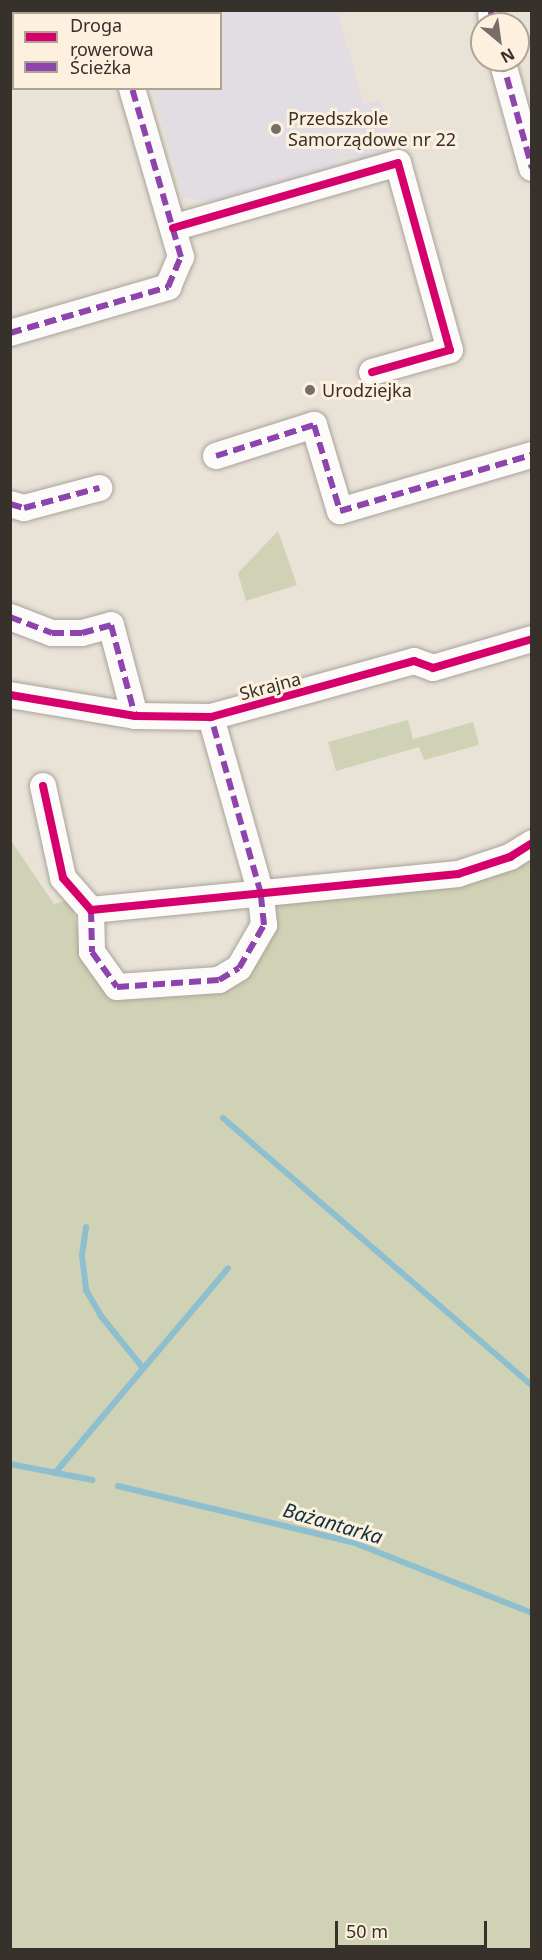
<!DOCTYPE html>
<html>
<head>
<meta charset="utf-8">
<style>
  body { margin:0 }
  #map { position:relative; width:542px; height:1960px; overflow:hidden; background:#e9e2d7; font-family:"Noto Sans",sans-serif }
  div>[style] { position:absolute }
  .education>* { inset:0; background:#e2dce3 }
  .green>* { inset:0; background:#cfd2b5 }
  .stream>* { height:6px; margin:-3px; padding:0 3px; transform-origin:3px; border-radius:3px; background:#8dbfcf }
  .roads { filter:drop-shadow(0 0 2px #a8a39a) drop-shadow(0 0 2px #a8a39a) }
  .minor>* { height:26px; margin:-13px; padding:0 13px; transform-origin:13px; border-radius:13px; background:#fcfbf9 }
  .quiet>* { height:6px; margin-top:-3px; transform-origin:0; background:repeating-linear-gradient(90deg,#8e44ad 0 12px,transparent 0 18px) }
  .cycleway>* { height:8px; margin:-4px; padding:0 4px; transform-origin:4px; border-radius:4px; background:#d6006c }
  .dots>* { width:16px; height:16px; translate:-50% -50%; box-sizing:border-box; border:3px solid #fef0de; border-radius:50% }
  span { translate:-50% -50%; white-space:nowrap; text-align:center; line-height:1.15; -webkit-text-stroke:6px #fef0de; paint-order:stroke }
  .poi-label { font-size:18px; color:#36312a }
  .left { translate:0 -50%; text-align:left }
  .street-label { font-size:18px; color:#36312a }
  .water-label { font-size:20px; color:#10333f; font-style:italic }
  .frame { position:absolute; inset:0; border:12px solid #36312a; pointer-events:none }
  .legend { position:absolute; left:12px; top:12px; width:210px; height:78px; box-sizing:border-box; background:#fef0de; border:2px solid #aea496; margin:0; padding:8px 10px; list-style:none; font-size:18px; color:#36312a }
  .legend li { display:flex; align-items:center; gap:12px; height:30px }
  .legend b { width:30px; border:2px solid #aea496 }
  .north { position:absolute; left:470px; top:12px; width:60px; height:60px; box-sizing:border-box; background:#fef0de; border:2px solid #aea496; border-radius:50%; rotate:151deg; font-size:16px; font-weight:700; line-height:24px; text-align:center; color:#36312a }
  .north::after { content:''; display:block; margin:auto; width:21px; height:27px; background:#756f67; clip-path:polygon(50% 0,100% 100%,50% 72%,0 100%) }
  .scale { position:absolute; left:335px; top:1921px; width:152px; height:27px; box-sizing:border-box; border:3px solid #36312a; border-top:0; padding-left:8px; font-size:18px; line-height:21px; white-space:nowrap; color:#36312a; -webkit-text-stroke:4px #fef0de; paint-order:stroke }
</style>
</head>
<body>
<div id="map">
  <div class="education">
    <i style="clip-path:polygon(142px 10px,356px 11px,338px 14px,364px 104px,380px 100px,395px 153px,362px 162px,354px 156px,337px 159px,334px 169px,216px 202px,183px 198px,153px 89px,220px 88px,220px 14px,133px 14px)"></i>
  </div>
  <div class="green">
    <i style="clip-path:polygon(278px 531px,297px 585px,246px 601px,238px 573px)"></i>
    <i style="clip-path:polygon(408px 720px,413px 739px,473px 722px,479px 745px,424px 760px,419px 747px,336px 771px,328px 742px)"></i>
    <i style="clip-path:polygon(10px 839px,54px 904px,66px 901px,73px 909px,83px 952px,112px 997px,238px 982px,270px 938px,277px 904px,531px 853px,531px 1949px,11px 1949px)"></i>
  </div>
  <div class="stream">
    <i style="left:223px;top:1118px;width:409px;rotate:40.9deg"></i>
    <i style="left:86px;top:1227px;width:29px;rotate:98deg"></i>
    <i style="left:82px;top:1256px;width:34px;rotate:83deg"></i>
    <i style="left:86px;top:1290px;width:30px;rotate:60deg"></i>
    <i style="left:101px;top:1316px;width:67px;rotate:51.1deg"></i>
    <i style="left:10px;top:1464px;width:84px;rotate:11deg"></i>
    <i style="left:55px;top:1473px;width:268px;rotate:-49.8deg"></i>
    <i style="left:118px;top:1486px;width:241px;rotate:13.5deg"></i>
    <i style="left:352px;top:1542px;width:193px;rotate:21.5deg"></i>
  </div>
  <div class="roads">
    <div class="minor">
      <i style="left:109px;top:10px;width:4px;rotate:76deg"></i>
      <i style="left:491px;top:10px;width:14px;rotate:86deg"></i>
      <i style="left:502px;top:60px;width:112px;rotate:74.5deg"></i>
      <i style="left:173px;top:228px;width:234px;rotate:-16.1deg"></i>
      <i style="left:398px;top:163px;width:194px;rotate:74.5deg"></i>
      <i style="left:450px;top:350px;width:81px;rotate:164.2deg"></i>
      <i style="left:10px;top:333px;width:165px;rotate:-16.2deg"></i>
      <i style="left:168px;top:287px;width:33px;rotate:-67deg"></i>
      <i style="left:181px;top:257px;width:176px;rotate:-106.2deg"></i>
      <i style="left:216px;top:456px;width:103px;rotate:-17.6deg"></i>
      <i style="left:314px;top:425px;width:90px;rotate:73.2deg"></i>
      <i style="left:340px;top:511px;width:200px;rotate:-16.3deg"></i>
      <i style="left:10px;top:504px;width:15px;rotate:16deg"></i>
      <i style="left:24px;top:508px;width:78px;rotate:-14.9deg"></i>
      <i style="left:10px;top:617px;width:45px;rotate:20.9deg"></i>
      <i style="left:52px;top:633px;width:30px"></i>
      <i style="left:82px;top:633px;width:30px;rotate:-15deg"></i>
      <i style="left:111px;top:625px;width:94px;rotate:75.2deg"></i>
      <i style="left:10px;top:695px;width:127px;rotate:9.5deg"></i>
      <i style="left:135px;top:716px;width:76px;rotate:0.8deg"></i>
      <i style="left:211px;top:717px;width:211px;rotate:-15.4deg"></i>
      <i style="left:414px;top:661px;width:20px;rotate:20deg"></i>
      <i style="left:433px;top:668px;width:103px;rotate:-16.3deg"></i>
      <i style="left:43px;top:786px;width:94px;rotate:77.7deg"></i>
      <i style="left:63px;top:878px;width:43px;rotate:48.8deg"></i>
      <i style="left:91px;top:910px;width:369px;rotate:-5.6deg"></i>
      <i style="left:458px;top:874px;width:55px;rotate:-18.1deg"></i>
      <i style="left:510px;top:857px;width:26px;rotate:-32deg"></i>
      <i style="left:91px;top:910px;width:42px;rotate:88.6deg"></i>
      <i style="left:92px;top:952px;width:43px;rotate:54.5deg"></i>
      <i style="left:117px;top:987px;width:102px;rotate:-3.9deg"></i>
      <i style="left:219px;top:980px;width:23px;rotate:-31deg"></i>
      <i style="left:239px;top:968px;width:50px;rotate:-59.8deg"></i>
      <i style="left:264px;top:925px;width:31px;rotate:-96deg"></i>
      <i style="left:261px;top:894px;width:184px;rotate:-105.8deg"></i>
    </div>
  </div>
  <div class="quiet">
    <i style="left:109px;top:10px;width:4px;rotate:76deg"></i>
    <i style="left:491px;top:10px;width:14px;rotate:86deg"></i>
    <i style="left:502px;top:60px;width:112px;rotate:74.5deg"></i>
    <i style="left:10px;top:333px;width:165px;rotate:-16.2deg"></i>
    <i style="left:168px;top:287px;width:33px;rotate:-67deg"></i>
    <i style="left:181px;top:257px;width:176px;rotate:-106.2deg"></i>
    <i style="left:216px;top:456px;width:103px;rotate:-17.6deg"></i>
    <i style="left:314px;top:425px;width:90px;rotate:73.2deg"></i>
    <i style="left:340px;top:511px;width:200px;rotate:-16.3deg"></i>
    <i style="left:10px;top:504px;width:15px;rotate:16deg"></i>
    <i style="left:24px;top:508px;width:78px;rotate:-14.9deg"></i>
    <i style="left:10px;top:617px;width:45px;rotate:20.9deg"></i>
    <i style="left:52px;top:633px;width:30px"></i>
    <i style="left:82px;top:633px;width:30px;rotate:-15deg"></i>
    <i style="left:111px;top:625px;width:94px;rotate:75.2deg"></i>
    <i style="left:91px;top:910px;width:42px;rotate:88.6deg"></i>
    <i style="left:92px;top:952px;width:43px;rotate:54.5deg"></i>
    <i style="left:117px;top:987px;width:102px;rotate:-3.9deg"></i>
    <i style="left:219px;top:980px;width:23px;rotate:-31deg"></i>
    <i style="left:239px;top:968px;width:50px;rotate:-59.8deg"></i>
    <i style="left:264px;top:925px;width:31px;rotate:-96deg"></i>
    <i style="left:261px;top:894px;width:184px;rotate:-105.8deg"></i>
  </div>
  <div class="cycleway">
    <i style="left:173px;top:228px;width:234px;rotate:-16.1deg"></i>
    <i style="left:398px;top:163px;width:194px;rotate:74.5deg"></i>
    <i style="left:450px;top:350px;width:81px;rotate:164.2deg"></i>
    <i style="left:10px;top:695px;width:127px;rotate:9.5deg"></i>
    <i style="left:135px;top:716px;width:76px;rotate:0.8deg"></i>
    <i style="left:211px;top:717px;width:211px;rotate:-15.4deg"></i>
    <i style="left:414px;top:661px;width:20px;rotate:20deg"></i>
    <i style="left:433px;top:668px;width:103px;rotate:-16.3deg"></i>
    <i style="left:43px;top:786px;width:94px;rotate:77.7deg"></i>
    <i style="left:63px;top:878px;width:43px;rotate:48.8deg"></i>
    <i style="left:91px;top:910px;width:369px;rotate:-5.6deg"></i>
    <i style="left:458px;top:874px;width:55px;rotate:-18.1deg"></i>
    <i style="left:510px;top:857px;width:26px;rotate:-32deg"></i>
  </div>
  <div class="dots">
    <i style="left:276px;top:129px;background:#756f67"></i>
    <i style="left:310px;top:390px;background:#756f67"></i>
  </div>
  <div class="poi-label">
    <span class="left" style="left:288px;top:129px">Przedszkole<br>Samorządowe nr 22</span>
    <span class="left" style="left:322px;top:390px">Urodziejka</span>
  </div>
  <div class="street-label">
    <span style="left:270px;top:686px;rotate:-15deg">Skrajna</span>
  </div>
  <div class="water-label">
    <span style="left:333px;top:1523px;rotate:16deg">Bażantarka</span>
  </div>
  <div class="frame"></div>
  <ul class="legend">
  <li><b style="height:8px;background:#d6006c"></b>Droga rowerowa</li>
  <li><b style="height:8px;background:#8e44ad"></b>Ścieżka</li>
  </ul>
  <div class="north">N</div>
  <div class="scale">50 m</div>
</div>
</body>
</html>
